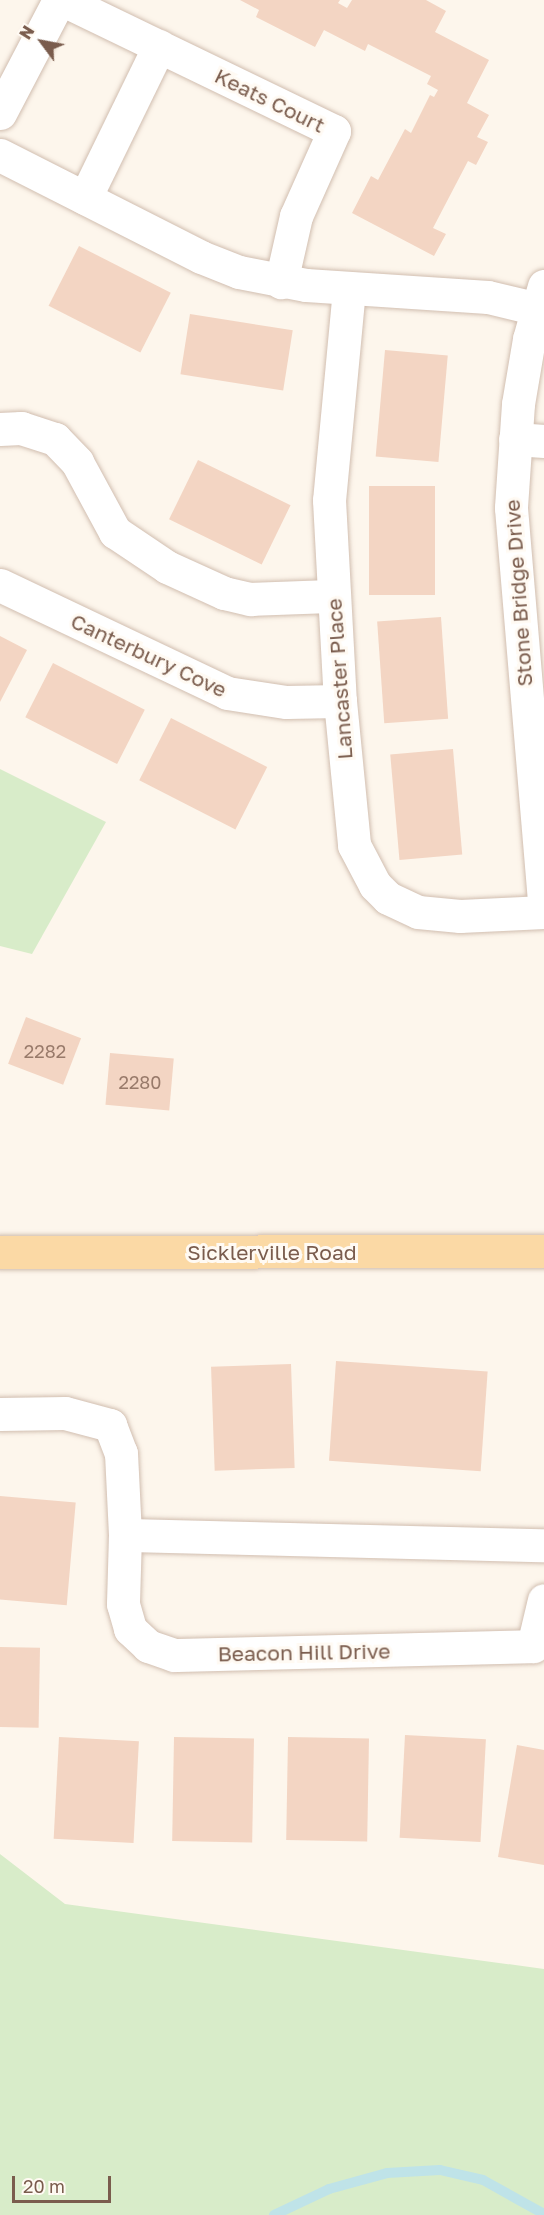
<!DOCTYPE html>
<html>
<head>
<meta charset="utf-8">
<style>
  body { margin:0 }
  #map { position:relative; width:544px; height:2215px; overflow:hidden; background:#fdf6ec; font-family:"Golos Text",sans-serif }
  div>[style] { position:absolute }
  .green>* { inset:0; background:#d8ecc9 }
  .stream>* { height:10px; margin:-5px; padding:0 5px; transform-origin:5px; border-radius:5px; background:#bfe3e8 }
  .building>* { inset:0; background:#f3d5c3; transform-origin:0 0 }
  .roads { filter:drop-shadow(0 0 2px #d1beb0) drop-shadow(0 0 2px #d1beb0) }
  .minor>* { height:33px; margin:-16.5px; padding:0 16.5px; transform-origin:16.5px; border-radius:16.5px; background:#fff }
  .major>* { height:33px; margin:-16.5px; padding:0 16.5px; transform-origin:16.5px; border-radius:16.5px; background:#fbd9a5 }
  span { translate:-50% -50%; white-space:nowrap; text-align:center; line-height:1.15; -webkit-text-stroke:6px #fffaf3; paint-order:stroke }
  .number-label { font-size:18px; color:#987a6a }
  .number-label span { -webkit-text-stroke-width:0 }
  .street-label { font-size:21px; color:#7a5c4d }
  .north { position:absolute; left:12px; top:12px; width:60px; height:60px; -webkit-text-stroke:4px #fffaf3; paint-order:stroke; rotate:302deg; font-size:16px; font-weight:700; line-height:24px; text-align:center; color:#7a5c4d }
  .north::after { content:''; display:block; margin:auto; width:21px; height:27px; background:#7a5c4d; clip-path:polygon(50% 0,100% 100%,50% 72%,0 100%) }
  .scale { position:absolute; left:12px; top:2176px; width:99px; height:27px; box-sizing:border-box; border:3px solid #7a5c4d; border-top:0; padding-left:8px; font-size:18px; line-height:21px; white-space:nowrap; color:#7a5c4d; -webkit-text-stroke:4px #fffaf3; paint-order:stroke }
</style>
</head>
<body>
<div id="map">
  <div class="green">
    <i style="clip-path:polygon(0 769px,106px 822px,32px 954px,0 946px)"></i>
    <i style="clip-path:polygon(0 1854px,65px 1904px,544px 1969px,544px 2215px,0 2215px)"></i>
  </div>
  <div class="stream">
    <i style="left:274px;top:2215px;width:61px;rotate:-25.3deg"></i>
    <i style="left:329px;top:2189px;width:60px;rotate:-15.4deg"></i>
    <i style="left:387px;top:2173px;width:53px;rotate:-3.2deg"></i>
    <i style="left:440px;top:2170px;width:44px;rotate:13.1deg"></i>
    <i style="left:483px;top:2180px;width:70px;rotate:29.1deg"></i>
  </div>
  <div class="building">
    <i style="clip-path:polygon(240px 0,340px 0,338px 3px,347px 8px,352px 0,426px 0,446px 11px,435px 32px,489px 60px,467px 103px,489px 115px,477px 137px,488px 142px,476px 165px,468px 161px,433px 228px,446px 234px,434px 256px,352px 213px,371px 176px,378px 180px,405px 129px,411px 133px,430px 95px,434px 97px,438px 90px,427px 84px,431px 76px,368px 44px,365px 51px,324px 30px,315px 47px,256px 17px,259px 10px)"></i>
    <i style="left:79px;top:246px;width:103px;height:67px;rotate:27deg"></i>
    <i style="left:190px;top:314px;width:104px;height:61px;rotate:9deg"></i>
    <i style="left:385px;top:350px;width:63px;height:107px;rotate:5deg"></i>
    <i style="left:198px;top:460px;width:103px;height:66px;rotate:26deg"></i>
    <i style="left:369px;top:486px;width:66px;height:109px"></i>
    <i style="left:441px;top:617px;width:102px;height:64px;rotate:86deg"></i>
    <i style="clip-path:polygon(0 636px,27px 650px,0 702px)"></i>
    <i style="left:53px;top:663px;width:103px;height:61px;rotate:27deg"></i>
    <i style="left:171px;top:718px;width:108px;height:70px;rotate:27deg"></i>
    <i style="left:453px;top:749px;width:106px;height:63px;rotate:85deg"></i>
    <i style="left:26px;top:1017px;width:59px;height:50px;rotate:21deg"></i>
    <i style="left:110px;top:1053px;width:64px;height:52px;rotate:5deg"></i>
    <i style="left:336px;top:1361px;width:152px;height:100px;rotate:4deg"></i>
    <i style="left:291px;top:1364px;width:104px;height:80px;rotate:88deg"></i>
    <i style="left:0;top:1496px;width:76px;height:103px;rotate:5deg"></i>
    <i style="left:0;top:1647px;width:40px;height:80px;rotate:1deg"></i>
    <i style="left:405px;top:1735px;width:81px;height:103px;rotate:3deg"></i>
    <i style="left:59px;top:1737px;width:80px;height:102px;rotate:3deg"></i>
    <i style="left:174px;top:1737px;width:80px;height:104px;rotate:1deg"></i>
    <i style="left:288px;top:1737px;width:81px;height:103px;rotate:1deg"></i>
    <i style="clip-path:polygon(517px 1745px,544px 1750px,544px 1865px,498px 1857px)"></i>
  </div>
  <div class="roads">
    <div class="minor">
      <i style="left:63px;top:0;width:301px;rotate:25.8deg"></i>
      <i style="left:334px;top:131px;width:93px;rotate:114.1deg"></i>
      <i style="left:296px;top:216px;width:68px;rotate:102.8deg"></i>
      <i style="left:0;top:113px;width:127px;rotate:-62.4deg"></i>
      <i style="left:0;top:155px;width:225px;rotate:26.9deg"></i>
      <i style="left:201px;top:257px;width:41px;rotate:21.5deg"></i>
      <i style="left:239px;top:272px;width:68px;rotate:11deg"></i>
      <i style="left:306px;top:285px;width:182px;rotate:3.8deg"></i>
      <i style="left:488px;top:297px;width:51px;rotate:13.5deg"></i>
      <i style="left:85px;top:198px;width:169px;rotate:-64deg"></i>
      <i style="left:544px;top:286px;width:55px;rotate:105.8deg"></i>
      <i style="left:529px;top:339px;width:66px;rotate:99.6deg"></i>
      <i style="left:518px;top:404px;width:104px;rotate:93.9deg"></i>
      <i style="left:511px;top:508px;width:396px;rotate:85.2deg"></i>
      <i style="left:349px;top:289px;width:212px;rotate:95.4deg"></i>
      <i style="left:329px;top:500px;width:201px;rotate:86.9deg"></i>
      <i style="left:340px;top:701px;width:145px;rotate:84.4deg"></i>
      <i style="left:354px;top:845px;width:45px;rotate:62.3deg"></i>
      <i style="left:375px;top:885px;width:18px;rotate:45deg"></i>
      <i style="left:388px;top:898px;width:33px;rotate:25deg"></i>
      <i style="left:418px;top:912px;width:42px;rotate:5.4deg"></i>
      <i style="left:460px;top:916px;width:84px;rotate:-2.7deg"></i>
      <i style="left:0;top:429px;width:21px;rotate:-3deg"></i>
      <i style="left:21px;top:428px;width:36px;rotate:18deg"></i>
      <i style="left:55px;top:439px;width:32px;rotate:46deg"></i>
      <i style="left:77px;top:462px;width:80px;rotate:61.5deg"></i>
      <i style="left:115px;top:532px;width:63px;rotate:33.9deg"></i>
      <i style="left:167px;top:567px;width:63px;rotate:24.5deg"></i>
      <i style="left:224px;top:593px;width:28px;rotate:13deg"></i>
      <i style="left:251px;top:599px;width:83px;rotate:-2.1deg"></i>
      <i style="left:515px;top:439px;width:29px;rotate:4deg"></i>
      <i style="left:0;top:585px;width:251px;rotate:25.4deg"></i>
      <i style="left:227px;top:693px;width:60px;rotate:8.7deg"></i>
      <i style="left:286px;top:702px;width:54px;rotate:-1.1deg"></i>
      <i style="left:0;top:1414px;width:65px;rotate:-0.9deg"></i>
      <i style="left:65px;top:1413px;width:47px;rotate:14.9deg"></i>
      <i style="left:110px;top:1425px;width:30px;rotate:69deg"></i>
      <i style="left:121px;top:1453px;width:82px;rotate:87.2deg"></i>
      <i style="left:125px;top:1535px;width:419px;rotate:1.4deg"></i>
      <i style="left:125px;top:1535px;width:69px;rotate:91.7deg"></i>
      <i style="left:123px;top:1604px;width:26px;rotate:74deg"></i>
      <i style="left:130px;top:1629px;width:25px;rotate:43deg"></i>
      <i style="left:148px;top:1646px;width:28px;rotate:19deg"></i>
      <i style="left:174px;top:1655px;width:359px;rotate:-1.4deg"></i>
      <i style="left:533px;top:1646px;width:47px;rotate:-76.6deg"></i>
    </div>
    <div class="major">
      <i style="left:0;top:1252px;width:544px;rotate:-0.11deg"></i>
    </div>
  </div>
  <div class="number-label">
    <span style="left:45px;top:1051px">2282</span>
    <span style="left:140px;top:1082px">2280</span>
  </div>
  <div class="street-label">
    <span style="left:270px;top:100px;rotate:26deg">Keats Court</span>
    <span style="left:518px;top:593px;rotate:-94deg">Stone Bridge Drive</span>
    <span style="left:149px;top:655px;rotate:25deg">Canterbury Cove</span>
    <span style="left:339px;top:679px;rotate:-94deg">Lancaster Place</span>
    <span style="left:272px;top:1252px">Sicklerville Road</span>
    <span style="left:304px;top:1652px;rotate:-1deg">Beacon Hill Drive</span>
  </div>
  <div class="north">N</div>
  <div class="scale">20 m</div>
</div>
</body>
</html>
